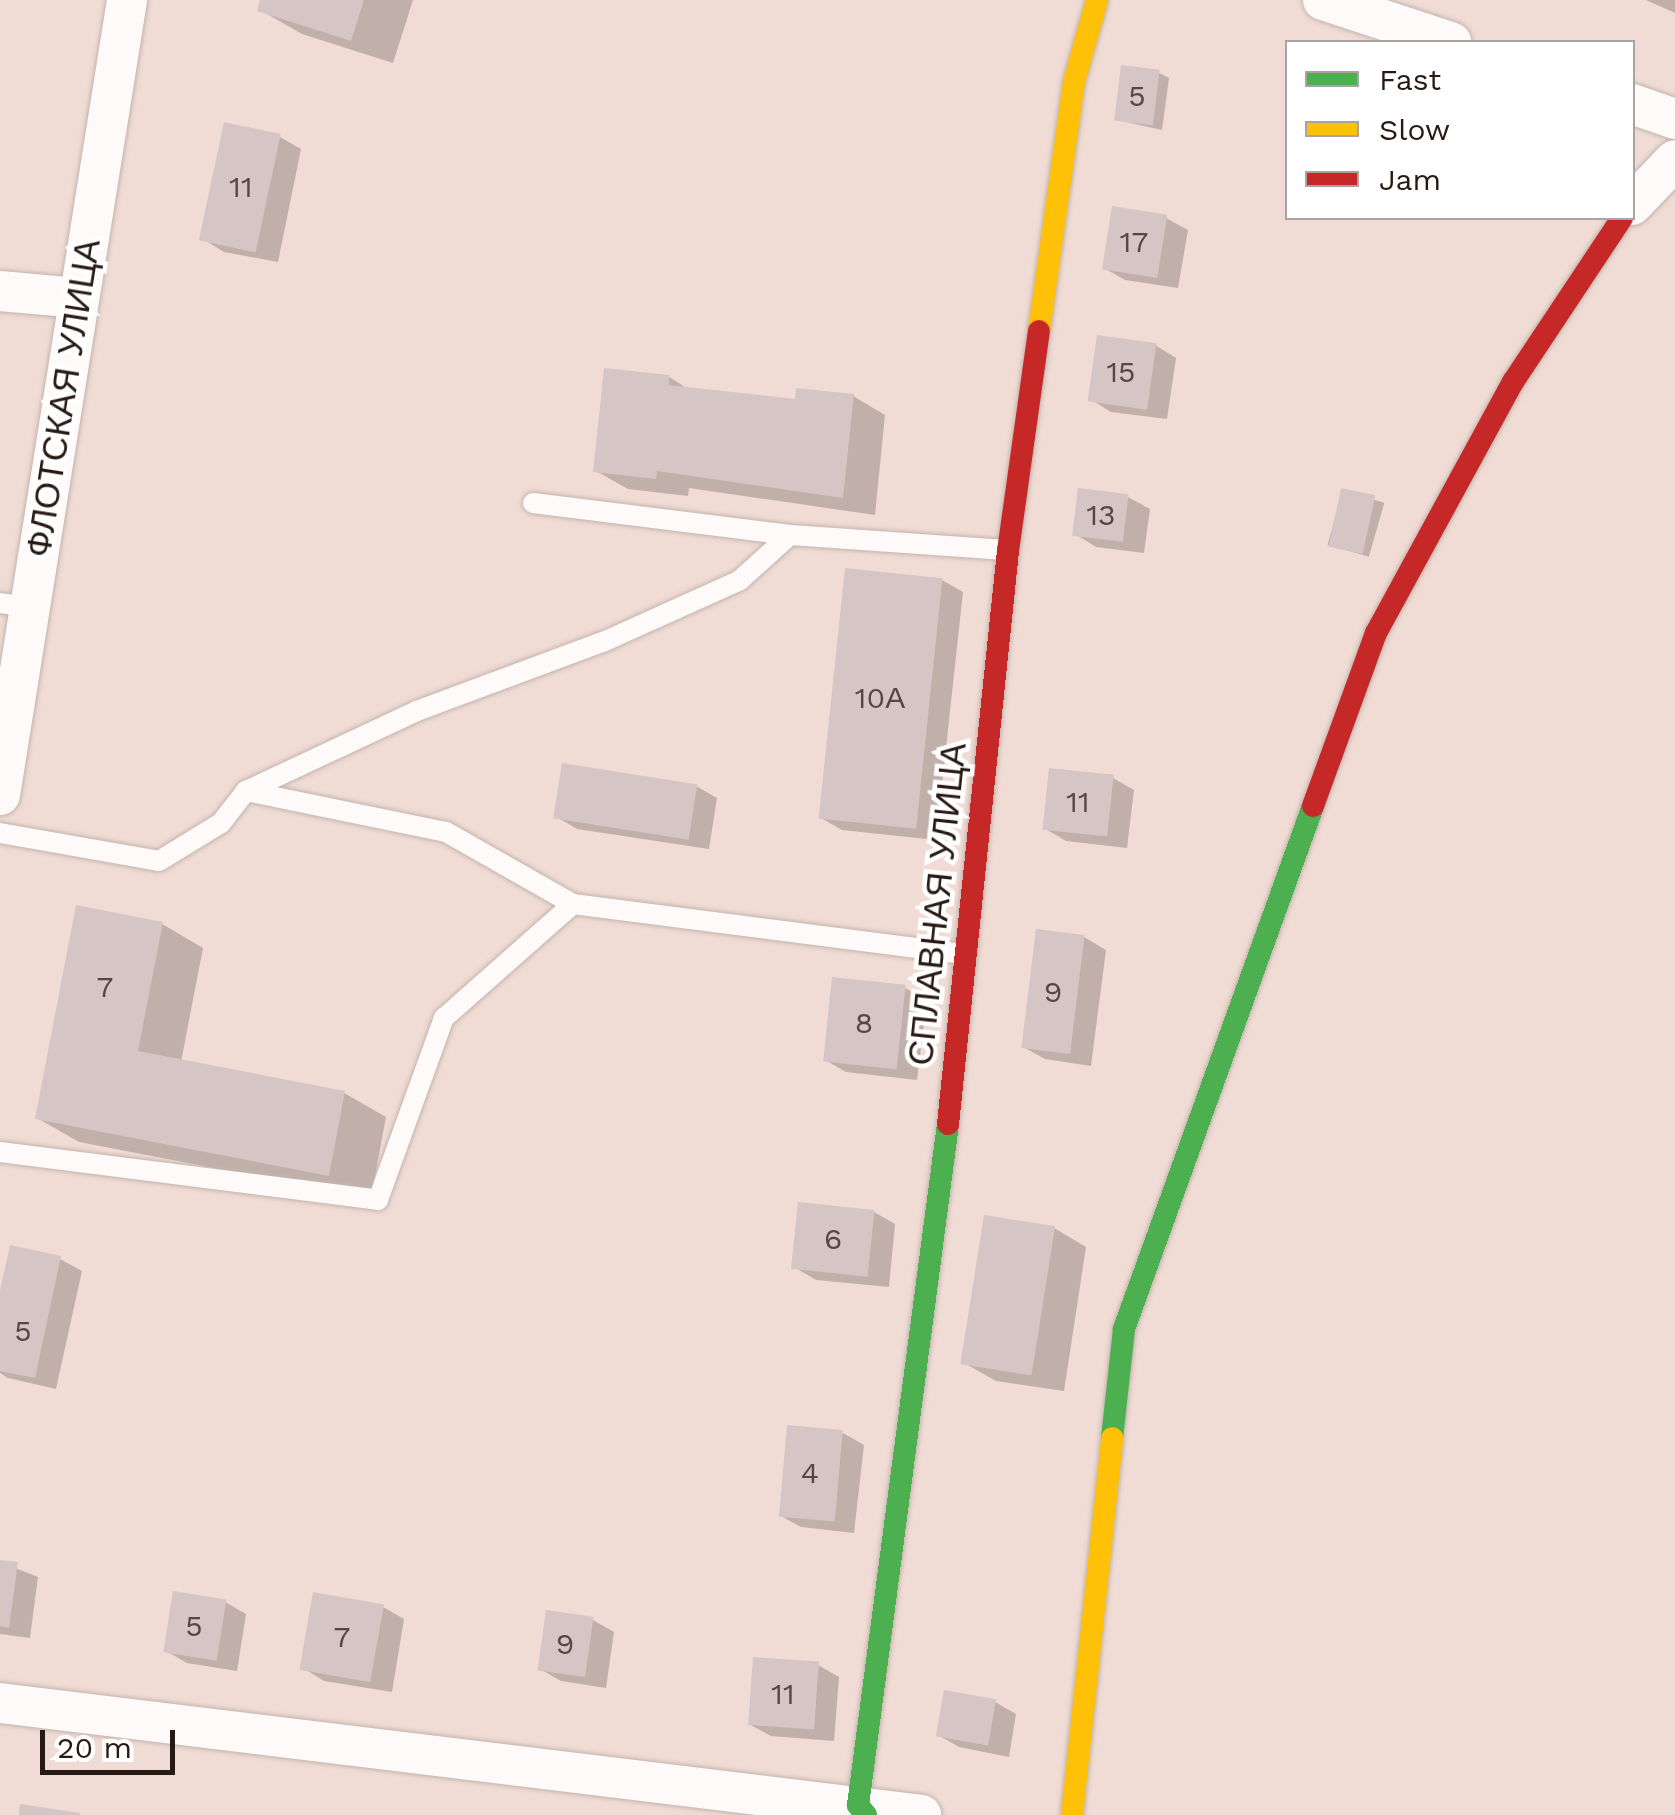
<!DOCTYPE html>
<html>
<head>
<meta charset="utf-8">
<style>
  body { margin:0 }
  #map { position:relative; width:1675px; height:1815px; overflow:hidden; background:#f0dcd4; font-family:"Work Sans",sans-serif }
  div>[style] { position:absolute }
  .shadow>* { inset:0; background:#0003; transform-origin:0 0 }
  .building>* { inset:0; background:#d5c5c5; transform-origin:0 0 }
  .roads { filter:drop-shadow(0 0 2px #c3b4ae) drop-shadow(0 0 2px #c3b4ae) }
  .lane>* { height:20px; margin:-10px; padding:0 10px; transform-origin:10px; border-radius:10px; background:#fdfaf9 }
  .street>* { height:40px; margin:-20px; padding:0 20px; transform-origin:20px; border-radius:20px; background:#fdfaf9 }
  .fast>* { height:22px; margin:-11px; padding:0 11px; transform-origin:11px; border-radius:11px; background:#4caf50 }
  .slow>* { height:22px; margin:-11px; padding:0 11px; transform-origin:11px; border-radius:11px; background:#ffc107 }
  .jam>* { height:22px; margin:-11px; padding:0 11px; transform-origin:11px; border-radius:11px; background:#c62828 }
  span { translate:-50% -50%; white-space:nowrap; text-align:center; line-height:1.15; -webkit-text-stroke:9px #fff; paint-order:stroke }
  .number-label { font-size:30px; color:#554843 }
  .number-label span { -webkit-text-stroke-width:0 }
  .street-label { font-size:35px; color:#271a14 }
  .legend { position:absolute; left:1285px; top:40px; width:350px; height:180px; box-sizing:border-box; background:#fff; border:2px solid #a9a3a1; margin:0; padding:12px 18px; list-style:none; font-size:30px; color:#271a14 }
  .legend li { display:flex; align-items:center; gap:20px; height:50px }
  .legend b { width:50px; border:2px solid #a9a3a1 }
  .scale { position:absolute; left:40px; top:1730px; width:135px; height:45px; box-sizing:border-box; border:5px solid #271a14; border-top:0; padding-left:12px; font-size:30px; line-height:35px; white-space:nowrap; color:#271a14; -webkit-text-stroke:8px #fff; paint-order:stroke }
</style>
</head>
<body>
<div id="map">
  <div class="shadow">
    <i style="clip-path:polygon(263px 0,413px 0,393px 63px,302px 34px,260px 10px)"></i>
    <i style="clip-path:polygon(1646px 0,1675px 0,1675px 13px)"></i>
    <i style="clip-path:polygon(1159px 73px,1169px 78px,1162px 130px,1117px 120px)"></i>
    <i style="clip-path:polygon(280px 137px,301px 149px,278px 262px,224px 252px,203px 239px)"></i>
    <i style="clip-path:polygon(1166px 218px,1188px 230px,1178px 288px,1125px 280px,1104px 268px)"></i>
    <i style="clip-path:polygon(1155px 345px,1176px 358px,1167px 419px,1111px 412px,1090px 399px)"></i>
    <i style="clip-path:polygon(669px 377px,690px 390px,797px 401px,853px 396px,885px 415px,875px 515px,689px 488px,688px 496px,628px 489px,596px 471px)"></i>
    <i style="left:1343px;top:491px;width:43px;height:56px;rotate:16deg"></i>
    <i style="clip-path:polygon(1128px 497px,1150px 509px,1144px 553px,1096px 547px,1075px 534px)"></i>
    <i style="clip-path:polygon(942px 580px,963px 592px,936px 840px,842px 830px,821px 818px)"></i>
    <i style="clip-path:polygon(1113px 778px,1134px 790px,1127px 848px,1066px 841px,1044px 828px)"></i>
    <i style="clip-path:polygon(696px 786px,717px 798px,709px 849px,577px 829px,555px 816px)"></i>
    <i style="clip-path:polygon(162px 924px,203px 948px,181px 1062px,344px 1093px,386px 1117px,371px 1198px,79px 1142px,37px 1118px)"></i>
    <i style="clip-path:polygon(1084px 937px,1106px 950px,1091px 1066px,1045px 1059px,1023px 1047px)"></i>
    <i style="clip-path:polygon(905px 988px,927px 1000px,917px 1080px,846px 1072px,825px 1060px)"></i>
    <i style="clip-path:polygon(874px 1212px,895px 1224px,889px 1287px,816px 1280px,794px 1267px)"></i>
    <i style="clip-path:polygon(1054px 1228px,1086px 1247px,1064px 1391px,996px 1381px,964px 1363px)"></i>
    <i style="clip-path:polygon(60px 1259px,82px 1271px,56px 1389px,8px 1378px,0 1373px,0 1303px)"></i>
    <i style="clip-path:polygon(843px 1433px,864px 1445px,854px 1533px,801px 1527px,779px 1515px)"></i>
    <i style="clip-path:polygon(0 1562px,38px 1577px,30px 1638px,0 1634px)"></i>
    <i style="clip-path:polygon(225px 1602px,246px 1614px,237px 1671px,187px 1663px,166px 1651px)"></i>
    <i style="clip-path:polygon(383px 1607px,404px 1619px,392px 1692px,324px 1681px,303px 1668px)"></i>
    <i style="clip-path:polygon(593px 1620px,614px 1632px,606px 1688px,561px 1681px,540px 1669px)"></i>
    <i style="clip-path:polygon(818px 1665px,839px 1677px,834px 1741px,771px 1736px,749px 1724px)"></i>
    <i style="clip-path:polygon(995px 1702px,1016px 1714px,1009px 1757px,959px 1747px,938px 1735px)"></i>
  </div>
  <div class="building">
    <i style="clip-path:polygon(260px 0,364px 0,351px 41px,257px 11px)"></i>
    <i style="left:1121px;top:65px;width:39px;height:56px;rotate:7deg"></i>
    <i style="left:224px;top:122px;width:58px;height:121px;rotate:12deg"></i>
    <i style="left:1112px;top:206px;width:56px;height:64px;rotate:9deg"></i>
    <i style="left:1097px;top:335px;width:60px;height:67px;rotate:8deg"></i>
    <i style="clip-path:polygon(604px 368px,669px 375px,669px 385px,795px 399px,796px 388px,854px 394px,843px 498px,657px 471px,656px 479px,593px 472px)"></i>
    <i style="left:1078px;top:488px;width:51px;height:48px;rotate:7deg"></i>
    <i style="left:1341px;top:488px;width:35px;height:60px;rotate:12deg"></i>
    <i style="left:845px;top:568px;width:98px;height:252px;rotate:6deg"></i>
    <i style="left:562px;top:763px;width:137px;height:56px;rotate:9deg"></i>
    <i style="left:1049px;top:768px;width:65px;height:62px;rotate:6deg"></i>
    <i style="clip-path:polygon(76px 905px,163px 922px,138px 1051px,345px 1091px,329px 1176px,35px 1119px)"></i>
    <i style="left:1036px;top:929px;width:49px;height:120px;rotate:7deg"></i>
    <i style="left:832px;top:977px;width:74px;height:85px;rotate:6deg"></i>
    <i style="left:798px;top:1202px;width:77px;height:67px;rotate:6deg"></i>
    <i style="left:984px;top:1215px;width:72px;height:151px;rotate:9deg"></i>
    <i style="clip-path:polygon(10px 1245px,61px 1256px,35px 1378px,0 1371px,0 1291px)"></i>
    <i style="left:787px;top:1425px;width:56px;height:92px;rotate:5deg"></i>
    <i style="clip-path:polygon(0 1560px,18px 1562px,9px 1628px,0 1626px)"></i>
    <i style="left:173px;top:1591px;width:54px;height:62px;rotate:9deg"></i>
    <i style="left:313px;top:1592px;width:72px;height:79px;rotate:10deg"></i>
    <i style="left:546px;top:1610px;width:48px;height:61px;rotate:8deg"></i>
    <i style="left:753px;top:1657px;width:66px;height:68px;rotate:4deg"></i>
    <i style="left:944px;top:1690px;width:53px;height:47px;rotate:10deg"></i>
    <i style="clip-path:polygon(20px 1804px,80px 1813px,80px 1815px,19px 1815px)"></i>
  </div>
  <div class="roads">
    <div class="lane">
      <i style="left:533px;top:503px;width:259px;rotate:7.1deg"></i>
      <i style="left:790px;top:535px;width:217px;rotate:4deg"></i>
      <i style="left:0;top:603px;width:29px;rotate:8deg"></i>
      <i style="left:246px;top:791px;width:204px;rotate:11.6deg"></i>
      <i style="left:446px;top:832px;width:146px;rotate:29.6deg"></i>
      <i style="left:0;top:833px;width:161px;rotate:10deg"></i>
      <i style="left:159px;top:861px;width:73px;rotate:-31.5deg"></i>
      <i style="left:221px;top:823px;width:41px;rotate:-52deg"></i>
      <i style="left:246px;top:791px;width:189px;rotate:-25.1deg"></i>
      <i style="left:417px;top:711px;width:198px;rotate:-20.4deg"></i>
      <i style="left:603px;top:642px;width:150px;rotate:-24.3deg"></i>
      <i style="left:740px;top:580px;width:67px;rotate:-42deg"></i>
      <i style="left:0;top:1152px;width:381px;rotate:7.2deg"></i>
      <i style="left:378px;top:1200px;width:194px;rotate:-70.1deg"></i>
      <i style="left:444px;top:1018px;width:172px;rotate:-41.5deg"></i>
      <i style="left:573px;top:904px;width:396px;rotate:7.3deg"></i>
    </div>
    <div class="street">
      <i style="left:1323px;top:0;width:135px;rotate:18.2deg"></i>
      <i style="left:1632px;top:104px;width:46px;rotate:19.2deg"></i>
      <i style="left:1632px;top:205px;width:62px;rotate:-46.3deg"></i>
      <i style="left:0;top:291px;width:78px;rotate:5.1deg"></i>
      <i style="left:0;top:795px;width:805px;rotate:-80.92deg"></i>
      <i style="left:0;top:1703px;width:928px;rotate:6.93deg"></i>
    </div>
    <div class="fast">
      <i style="left:1112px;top:1438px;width:110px;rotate:-83.7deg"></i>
      <i style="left:1124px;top:1329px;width:556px;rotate:-70.13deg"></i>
      <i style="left:866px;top:1815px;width:13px;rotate:-129deg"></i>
      <i style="left:858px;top:1805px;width:687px;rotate:-82.47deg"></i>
    </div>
    <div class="slow">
      <i style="left:1039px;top:331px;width:251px;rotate:-82deg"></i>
      <i style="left:1074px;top:82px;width:85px;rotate:-74.3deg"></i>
      <i style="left:1072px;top:1815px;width:379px;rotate:-83.9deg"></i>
    </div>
    <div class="jam">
      <i style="left:1313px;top:806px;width:184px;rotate:-70deg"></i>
      <i style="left:1376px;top:633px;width:286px;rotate:-61.4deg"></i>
      <i style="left:1513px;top:382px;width:197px;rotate:-56.4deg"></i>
      <i style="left:948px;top:1124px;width:576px;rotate:-84.02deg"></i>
      <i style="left:1008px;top:551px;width:222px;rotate:-82deg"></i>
    </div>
  </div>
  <div class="number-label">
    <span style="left:1137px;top:96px">5</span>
    <span style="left:241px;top:187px">11</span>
    <span style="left:1134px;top:242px">17</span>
    <span style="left:1121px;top:372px">15</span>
    <span style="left:1101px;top:515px">13</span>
    <span style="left:880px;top:698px">10А</span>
    <span style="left:1078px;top:802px">11</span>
    <span style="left:105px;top:987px">7</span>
    <span style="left:1053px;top:992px">9</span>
    <span style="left:864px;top:1023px">8</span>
    <span style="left:833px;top:1239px">6</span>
    <span style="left:23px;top:1331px">5</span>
    <span style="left:810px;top:1473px">4</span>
    <span style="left:194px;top:1626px">5</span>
    <span style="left:342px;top:1637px">7</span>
    <span style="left:565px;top:1644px">9</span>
    <span style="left:783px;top:1694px">11</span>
  </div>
  <div class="street-label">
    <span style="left:63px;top:398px;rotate:-81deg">ФЛОТСКАЯ УЛИЦА</span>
    <span style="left:937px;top:904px;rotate:-84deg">СПЛАВНАЯ УЛИЦА</span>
  </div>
  <ul class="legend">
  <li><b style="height:12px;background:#4caf50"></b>Fast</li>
  <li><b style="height:12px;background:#ffc107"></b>Slow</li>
  <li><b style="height:12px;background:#c62828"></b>Jam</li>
  </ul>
  <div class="scale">20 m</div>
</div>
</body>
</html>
